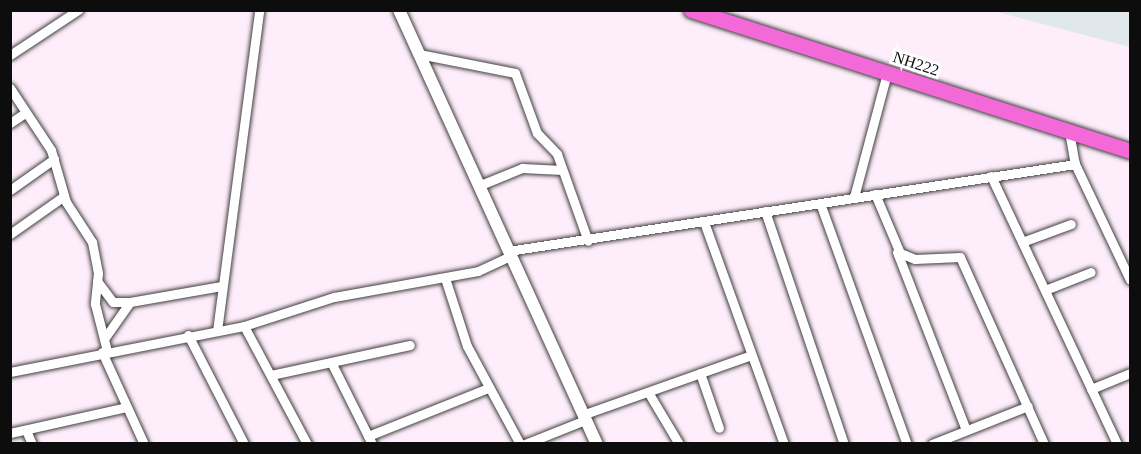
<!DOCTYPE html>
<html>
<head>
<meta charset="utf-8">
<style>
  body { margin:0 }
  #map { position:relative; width:1141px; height:454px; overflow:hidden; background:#feedfa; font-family:Georgia,serif }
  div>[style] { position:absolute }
  .industrial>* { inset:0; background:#e1e8eb }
  .roads { filter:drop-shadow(0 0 2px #404040) drop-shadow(0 0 2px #404040) }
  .minor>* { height:9px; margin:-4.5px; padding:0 4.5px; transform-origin:4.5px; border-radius:4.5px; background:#fff }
  .tertiary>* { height:12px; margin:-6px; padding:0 6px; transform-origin:6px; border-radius:6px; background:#fff }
  .primary>* { height:15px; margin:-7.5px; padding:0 7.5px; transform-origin:7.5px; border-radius:7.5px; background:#f369d8 }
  span { translate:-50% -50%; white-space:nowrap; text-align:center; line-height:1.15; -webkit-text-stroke:6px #fff; paint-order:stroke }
  .street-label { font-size:16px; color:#0d0d0d }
  .frame { position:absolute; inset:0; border:12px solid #0d0d0d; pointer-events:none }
</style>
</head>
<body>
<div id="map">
  <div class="industrial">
    <i style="clip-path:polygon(993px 11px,1130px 11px,1130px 47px)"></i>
  </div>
  <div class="roads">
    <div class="minor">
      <i style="left:419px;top:54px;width:98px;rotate:11.2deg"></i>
      <i style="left:515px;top:73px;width:64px;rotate:69.9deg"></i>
      <i style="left:537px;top:133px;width:29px;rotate:46deg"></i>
      <i style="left:557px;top:154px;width:92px;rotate:70.4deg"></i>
      <i style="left:10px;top:55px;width:82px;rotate:-33.5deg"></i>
      <i style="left:10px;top:88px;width:74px;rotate:56.5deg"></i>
      <i style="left:51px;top:150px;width:54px;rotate:73.9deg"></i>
      <i style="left:66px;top:202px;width:48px;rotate:57deg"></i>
      <i style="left:92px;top:242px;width:32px;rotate:79deg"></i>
      <i style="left:98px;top:273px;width:31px;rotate:96deg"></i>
      <i style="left:95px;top:304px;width:49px;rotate:75.7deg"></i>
      <i style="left:10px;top:123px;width:18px;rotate:-34deg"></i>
      <i style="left:1069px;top:131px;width:34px;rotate:80deg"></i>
      <i style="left:1075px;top:164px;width:128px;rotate:64.6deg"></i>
      <i style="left:991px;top:176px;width:296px;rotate:64.8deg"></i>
      <i style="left:478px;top:186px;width:48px;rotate:-22.2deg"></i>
      <i style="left:522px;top:168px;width:40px;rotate:2.9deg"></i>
      <i style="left:10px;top:190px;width:54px;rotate:-35.2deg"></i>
      <i style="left:875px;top:194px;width:64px;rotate:67deg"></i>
      <i style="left:900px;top:253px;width:16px;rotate:22deg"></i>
      <i style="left:915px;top:259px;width:45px;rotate:-2.5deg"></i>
      <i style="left:960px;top:257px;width:205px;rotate:65.8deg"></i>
      <i style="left:854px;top:197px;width:128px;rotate:-75.1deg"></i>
      <i style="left:820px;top:203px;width:256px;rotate:70.2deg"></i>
      <i style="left:765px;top:211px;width:246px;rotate:71.3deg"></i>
      <i style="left:704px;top:222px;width:236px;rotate:70.2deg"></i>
      <i style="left:10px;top:234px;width:66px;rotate:-35.1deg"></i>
      <i style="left:1022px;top:242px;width:52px;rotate:-20.2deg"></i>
      <i style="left:508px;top:251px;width:574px;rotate:-8.72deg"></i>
      <i style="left:897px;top:252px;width:191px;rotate:68.8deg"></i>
      <i style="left:445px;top:278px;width:71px;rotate:72.1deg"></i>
      <i style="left:467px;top:346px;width:111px;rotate:61.6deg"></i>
      <i style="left:97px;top:281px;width:26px;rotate:53deg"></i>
      <i style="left:113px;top:302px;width:17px"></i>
      <i style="left:1045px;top:290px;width:49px;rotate:-21.4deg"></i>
      <i style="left:244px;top:326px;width:134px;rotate:61.9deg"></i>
      <i style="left:217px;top:331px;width:324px;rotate:-82.5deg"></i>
      <i style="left:188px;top:335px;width:123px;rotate:62.8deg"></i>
      <i style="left:104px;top:339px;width:45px;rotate:-54.9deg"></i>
      <i style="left:130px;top:302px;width:93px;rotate:-9.9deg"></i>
      <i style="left:102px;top:352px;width:101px;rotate:65.5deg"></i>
      <i style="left:331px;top:362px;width:92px;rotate:63.4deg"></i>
      <i style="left:10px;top:372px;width:238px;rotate:-11.1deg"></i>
      <i style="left:244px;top:326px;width:95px;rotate:-17.9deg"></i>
      <i style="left:334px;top:297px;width:146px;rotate:-10.2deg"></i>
      <i style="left:478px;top:271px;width:35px;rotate:-25deg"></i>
      <i style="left:700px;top:373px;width:58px;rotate:70.9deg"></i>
      <i style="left:271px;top:375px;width:142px;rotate:-12.2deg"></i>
      <i style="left:1091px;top:389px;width:42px;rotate:-22.3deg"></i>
      <i style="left:648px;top:392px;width:61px;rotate:59.2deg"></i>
      <i style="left:582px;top:415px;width:179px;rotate:-19.5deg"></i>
      <i style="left:26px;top:430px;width:15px;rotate:67deg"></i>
      <i style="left:10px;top:433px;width:119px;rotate:-12.6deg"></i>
      <i style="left:368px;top:436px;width:129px;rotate:-21.8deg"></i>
      <i style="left:525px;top:444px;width:65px;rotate:-21.8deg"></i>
      <i style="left:932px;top:444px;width:103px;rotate:-21.6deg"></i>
    </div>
    <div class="tertiary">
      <i style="left:399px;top:10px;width:477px;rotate:65.5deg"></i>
    </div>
    <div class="primary">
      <i style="left:691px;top:10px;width:461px;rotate:17.8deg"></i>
    </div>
  </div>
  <div class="street-label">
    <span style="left:916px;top:64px;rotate:18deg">NH222</span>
  </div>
  <div class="frame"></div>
</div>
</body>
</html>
